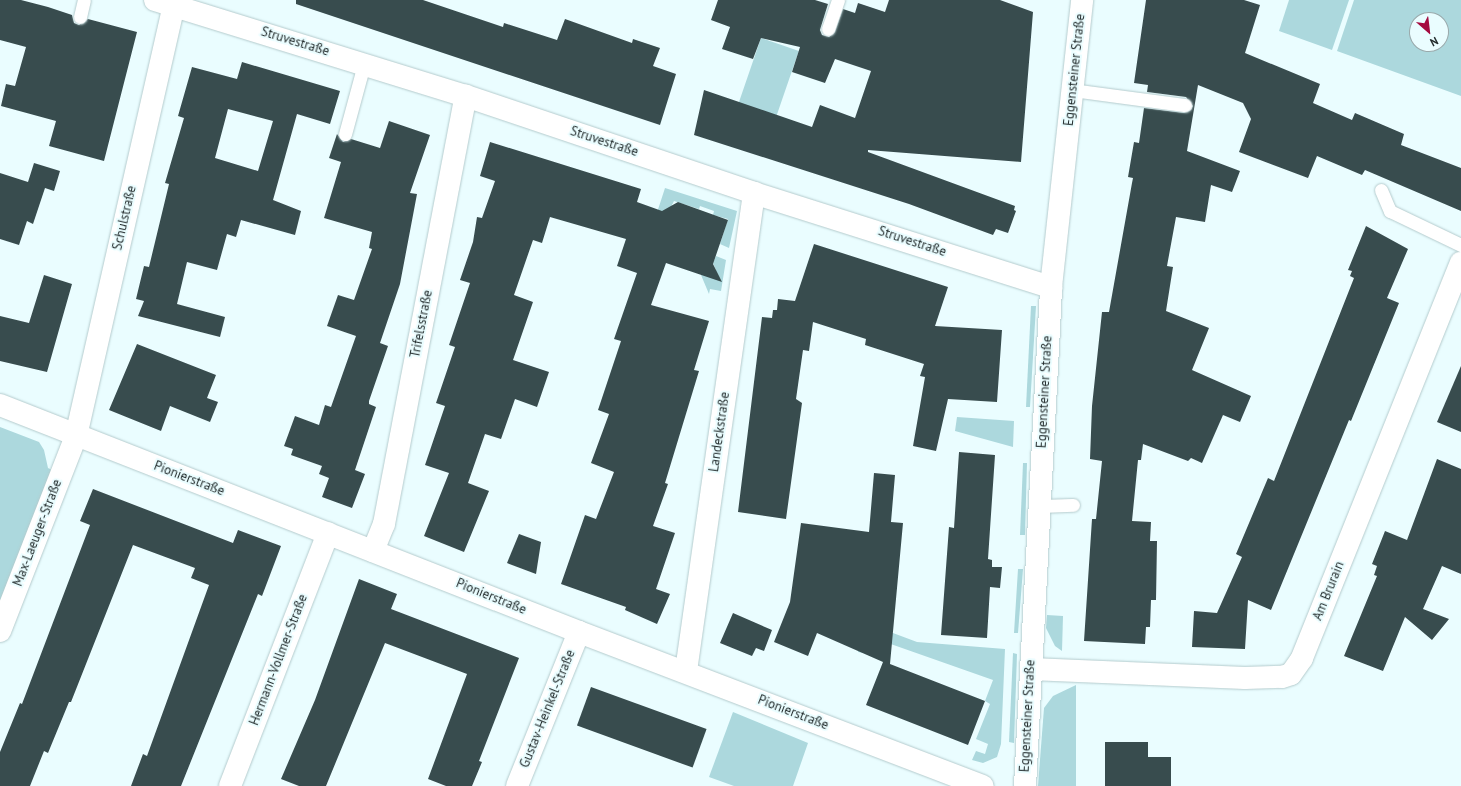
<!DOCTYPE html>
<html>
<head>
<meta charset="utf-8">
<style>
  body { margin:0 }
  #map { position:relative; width:1461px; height:786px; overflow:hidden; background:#eafdff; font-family:"PT Sans",sans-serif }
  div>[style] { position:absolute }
  .green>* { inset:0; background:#acd8dd; transform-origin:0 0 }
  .building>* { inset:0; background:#384c4e; transform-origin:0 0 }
  .roads { filter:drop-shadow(0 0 1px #b4cbcd) drop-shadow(0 0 1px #b4cbcd) }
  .service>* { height:13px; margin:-6.5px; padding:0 6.5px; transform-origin:6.5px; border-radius:6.5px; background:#fff }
  .minor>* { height:22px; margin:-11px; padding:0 11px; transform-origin:11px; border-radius:11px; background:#fff }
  span { translate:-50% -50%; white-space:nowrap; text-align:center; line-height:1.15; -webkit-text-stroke:4px #eafdff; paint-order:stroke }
  .street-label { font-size:13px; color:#232c2d }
  .north { position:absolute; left:1409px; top:12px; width:40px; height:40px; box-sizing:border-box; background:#eafdff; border:1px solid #9aa9ab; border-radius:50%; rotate:152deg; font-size:11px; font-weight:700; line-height:16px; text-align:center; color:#232c2d }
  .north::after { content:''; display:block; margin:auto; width:14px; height:18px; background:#a40b40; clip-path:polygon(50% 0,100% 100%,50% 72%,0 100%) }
</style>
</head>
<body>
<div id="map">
  <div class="green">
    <i style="clip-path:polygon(1289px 0,1349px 0,1332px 50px,1279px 31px)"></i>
    <i style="clip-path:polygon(evenodd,1354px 0,1461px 0,1461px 96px,1337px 51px,1354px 0,1417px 20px,1441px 20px,1441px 44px,1417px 44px,1417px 20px)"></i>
    <i style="left:761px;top:38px;width:40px;height:70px;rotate:19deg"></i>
    <i style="clip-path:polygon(665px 188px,737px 211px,729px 248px,720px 244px,728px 219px,713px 215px,714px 211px,700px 206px,699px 209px,674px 201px,667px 215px,652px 228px)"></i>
    <i style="clip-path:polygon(716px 256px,726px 260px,721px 291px,710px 289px,709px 294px,701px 275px,716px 270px,713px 263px)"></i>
    <i style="clip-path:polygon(1031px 306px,1036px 306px,1030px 407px,1026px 407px)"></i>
    <i style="clip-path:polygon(957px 417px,1014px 421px,1013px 447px,955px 431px)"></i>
    <i style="clip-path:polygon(0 427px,39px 442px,44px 450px,48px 468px,52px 470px,0 603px)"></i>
    <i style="clip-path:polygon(1023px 463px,1027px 463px,1025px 535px,1020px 535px)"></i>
    <i style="clip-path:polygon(1018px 569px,1023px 569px,1018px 633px,1014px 633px)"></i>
    <i style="clip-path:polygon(1047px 615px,1063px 616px,1062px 651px,1055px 646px,1046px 628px)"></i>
    <i style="clip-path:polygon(861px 626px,893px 633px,917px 642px,1005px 649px,1001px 744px,997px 757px,983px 763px,972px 760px,976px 751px,985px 754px,988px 744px,976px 739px,990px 704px,985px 701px,993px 680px,885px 642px,869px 654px,858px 652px)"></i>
    <i style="clip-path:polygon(1013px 653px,1017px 654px,1014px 743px,1009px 742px)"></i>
    <i style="clip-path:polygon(1076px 685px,1076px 786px,1038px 786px,1044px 708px,1053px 696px)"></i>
    <i style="clip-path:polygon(733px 712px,808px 743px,793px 786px,734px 786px,709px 777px)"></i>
  </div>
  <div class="building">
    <i style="clip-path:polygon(0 0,21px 0,48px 7px,72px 15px,74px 23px,79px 25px,88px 19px,137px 32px,104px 161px,49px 146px,56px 121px,1px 106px,6px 84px,15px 86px,26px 47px,0 40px)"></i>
    <i style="clip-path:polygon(296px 0,423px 0,503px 27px,504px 23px,557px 40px,565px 19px,632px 43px,633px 39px,660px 48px,653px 66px,676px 74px,660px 125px,296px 4px)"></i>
    <i style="clip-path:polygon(718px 0,815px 0,828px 4px,820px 30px,822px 35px,829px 37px,835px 32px,843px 9px,855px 13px,858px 3px,885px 12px,889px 0,1000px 0,1033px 12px,1021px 162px,868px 150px,868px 152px,1015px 206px,1014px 210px,1016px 211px,1008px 233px,996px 229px,993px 235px,909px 204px,694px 135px,704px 90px,812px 127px,820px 105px,855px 118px,871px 71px,835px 59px,825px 83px,792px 72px,800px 47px,761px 38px,753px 59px,722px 49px,730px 27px,711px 20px)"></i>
    <i style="clip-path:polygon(1146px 0,1244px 0,1260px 5px,1245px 53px,1320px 84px,1313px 103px,1352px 120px,1355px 113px,1404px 134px,1401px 145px,1461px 168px,1461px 211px,1365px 170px,1362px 175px,1317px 156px,1308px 178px,1239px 152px,1251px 119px,1243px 103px,1198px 85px,1187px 151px,1240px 171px,1232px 192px,1211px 185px,1205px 222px,1176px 217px,1167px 266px,1173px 267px,1166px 311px,1209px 328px,1192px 370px,1251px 396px,1240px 422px,1223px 415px,1202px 463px,1191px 458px,1188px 461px,1143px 444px,1141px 460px,1138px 460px,1132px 521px,1151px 522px,1150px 541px,1157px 541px,1156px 600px,1151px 600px,1150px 627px,1146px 627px,1145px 644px,1084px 641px,1092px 519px,1096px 519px,1102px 461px,1090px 459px,1092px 406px,1102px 312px,1109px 312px,1132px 183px,1133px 178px,1128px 177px,1134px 142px,1139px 143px,1144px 108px,1184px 113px,1191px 110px,1193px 106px,1186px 97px,1147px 92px,1148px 85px,1134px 83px)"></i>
    <i style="clip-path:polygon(evenodd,242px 62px,340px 91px,330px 124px,297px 114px,273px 200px,301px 211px,295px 235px,241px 220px,236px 237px,227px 234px,217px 270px,187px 262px,177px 304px,225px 317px,220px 337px,138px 316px,144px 301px,136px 299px,144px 266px,149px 267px,169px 184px,165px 183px,184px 118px,178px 116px,192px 67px,237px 79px,242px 62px,228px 109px,273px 121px,258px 171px,215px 158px,228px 109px)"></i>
    <i style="clip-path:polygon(389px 121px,430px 135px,410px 193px,417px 194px,400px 284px,380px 343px,388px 346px,369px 401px,369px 404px,376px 407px,355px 470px,365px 474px,352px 508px,322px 497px,329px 478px,319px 474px,322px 466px,291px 455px,293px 449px,284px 446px,295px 416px,319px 425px,325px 405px,331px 407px,356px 336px,327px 326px,338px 295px,354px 300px,372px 249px,369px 248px,372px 232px,324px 218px,341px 162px,329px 158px,337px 134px,343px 142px,351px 139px,380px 148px)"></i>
    <i style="clip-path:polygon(490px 142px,641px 189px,637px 202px,662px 211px,678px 202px,728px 220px,713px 264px,722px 282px,666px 263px,651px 305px,709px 321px,694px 370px,699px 371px,665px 483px,668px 484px,653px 526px,675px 533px,656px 589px,670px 594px,657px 624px,625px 610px,626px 607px,561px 584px,585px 515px,596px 519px,614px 472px,591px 463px,609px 414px,598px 410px,621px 341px,614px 339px,637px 273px,617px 266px,626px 239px,550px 217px,542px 243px,533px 240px,514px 295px,533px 302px,513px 360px,549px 372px,537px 407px,515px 399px,501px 439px,485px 434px,468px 483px,489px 491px,464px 552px,424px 536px,449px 473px,425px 465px,445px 406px,436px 403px,455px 347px,449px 345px,470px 283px,460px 280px,473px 242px,477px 217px,482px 218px,495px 181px,480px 176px)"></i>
    <i style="clip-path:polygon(34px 163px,60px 171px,54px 191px,45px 188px,33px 224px,27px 221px,19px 245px,0 239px,0 173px,28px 182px)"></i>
    <i style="clip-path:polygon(1366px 226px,1408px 249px,1387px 298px,1399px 303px,1351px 421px,1349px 420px,1271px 610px,1248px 600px,1245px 649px,1192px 647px,1194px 611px,1217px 613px,1242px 557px,1236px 554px,1268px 478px,1274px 481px,1354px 278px,1350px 276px,1352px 271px,1348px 270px)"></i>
    <i style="clip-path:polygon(814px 244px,948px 287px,935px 326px,1002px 330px,997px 402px,948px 399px,936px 451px,913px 446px,925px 377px,920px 376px,924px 364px,865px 345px,866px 339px,813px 322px,809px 351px,803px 350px,796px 399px,802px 403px,786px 519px,738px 512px,762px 317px,772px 318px,773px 310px,777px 310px,778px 299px,795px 301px)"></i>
    <i style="clip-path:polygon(44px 275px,72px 284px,47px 372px,0 361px,0 316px,29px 323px)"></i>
    <i style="clip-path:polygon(137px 344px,216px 375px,207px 398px,218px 402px,210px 422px,170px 406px,161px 431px,109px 410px)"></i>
    <i style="clip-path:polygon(1461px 366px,1461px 432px,1437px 422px)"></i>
    <i style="clip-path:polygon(959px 452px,995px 455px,988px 559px,992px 560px,992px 567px,1002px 567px,1000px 588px,990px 587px,987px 638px,941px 635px,949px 527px,954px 528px)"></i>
    <i style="clip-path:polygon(1437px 459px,1461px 469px,1461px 574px,1442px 566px,1423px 609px,1449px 619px,1432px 640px,1405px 617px,1383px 671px,1344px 656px,1377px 576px,1374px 575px,1377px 566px,1372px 564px,1385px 531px,1407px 540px)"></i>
    <i style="clip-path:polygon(874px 473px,895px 475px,891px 522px,903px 523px,890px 664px,985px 701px,968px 745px,866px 705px,883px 662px,817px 633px,808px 656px,774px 642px,790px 602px,801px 523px,869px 532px)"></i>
    <i style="clip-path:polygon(93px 489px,233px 543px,238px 530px,281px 546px,262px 596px,258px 594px,181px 786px,131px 786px,143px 754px,147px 756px,209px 585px,191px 578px,195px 568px,133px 545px,71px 702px,69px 702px,48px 753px,44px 751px,30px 786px,0 786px,0 752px,20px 703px,22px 704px,90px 525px,80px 521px)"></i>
    <i style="clip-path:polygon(519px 534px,541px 542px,536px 574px,507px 563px)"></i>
    <i style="clip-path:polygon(359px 579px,397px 594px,391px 609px,519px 658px,479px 761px,482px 762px,472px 786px,446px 786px,428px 779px,467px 674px,385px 643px,326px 786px,299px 786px,281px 779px,315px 700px)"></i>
    <i style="clip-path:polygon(733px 613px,772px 630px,764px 651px,756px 648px,752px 656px,720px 643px)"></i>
    <i style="left:591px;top:687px;width:123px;height:41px;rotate:20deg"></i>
    <i style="clip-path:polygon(1105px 742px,1148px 742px,1148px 757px,1171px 757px,1171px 786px,1105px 786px)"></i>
  </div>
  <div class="roads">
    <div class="service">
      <i style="left:80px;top:17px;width:17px;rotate:-77deg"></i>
      <i style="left:828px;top:29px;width:31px;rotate:-71deg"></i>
      <i style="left:1072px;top:90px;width:114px;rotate:7.6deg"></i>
      <i style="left:345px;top:134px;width:73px;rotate:-74.8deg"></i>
      <i style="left:1381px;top:190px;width:23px;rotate:67deg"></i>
      <i style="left:1390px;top:211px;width:79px;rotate:25.6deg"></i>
      <i style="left:1040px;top:506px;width:33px;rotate:-2deg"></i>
    </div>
    <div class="minor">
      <i style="left:155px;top:0;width:325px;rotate:17.2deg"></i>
      <i style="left:466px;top:96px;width:304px;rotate:18.6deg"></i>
      <i style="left:754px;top:193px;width:312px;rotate:17.6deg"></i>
      <i style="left:0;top:405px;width:622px;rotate:21.41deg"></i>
      <i style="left:579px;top:632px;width:432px;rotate:20.9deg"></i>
      <i style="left:373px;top:551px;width:29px;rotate:-68deg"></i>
      <i style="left:384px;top:524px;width:436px;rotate:-79.2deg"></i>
      <i style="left:0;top:631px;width:209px;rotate:-68.7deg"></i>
      <i style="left:76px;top:436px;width:447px;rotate:-77.2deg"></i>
      <i style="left:1031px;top:669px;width:214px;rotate:2.4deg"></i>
      <i style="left:1245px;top:678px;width:37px;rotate:-2deg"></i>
      <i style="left:1282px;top:677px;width:9px;rotate:-18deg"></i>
      <i style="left:1291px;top:674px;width:19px;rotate:-55deg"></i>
      <i style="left:1302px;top:658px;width:426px;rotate:-68.1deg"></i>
      <i style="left:686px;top:671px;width:483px;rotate:-81.9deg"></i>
      <i style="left:230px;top:786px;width:271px;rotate:-68.8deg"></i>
      <i style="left:517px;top:786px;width:166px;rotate:-68.1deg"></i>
      <i style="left:1025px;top:786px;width:500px;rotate:-87deg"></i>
      <i style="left:1051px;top:287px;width:289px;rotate:-83.8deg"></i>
    </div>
  </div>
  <div class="street-label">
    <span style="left:295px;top:42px;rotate:17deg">Struvestraße</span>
    <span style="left:1075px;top:70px;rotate:-84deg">Eggensteiner Straße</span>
    <span style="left:604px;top:142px;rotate:18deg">Struvestraße</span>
    <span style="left:125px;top:218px;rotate:-77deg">Schulstraße</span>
    <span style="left:912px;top:242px;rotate:18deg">Struvestraße</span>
    <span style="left:422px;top:324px;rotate:-79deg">Trifelsstraße</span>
    <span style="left:1045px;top:392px;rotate:-87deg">Eggensteiner Straße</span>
    <span style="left:720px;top:432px;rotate:-82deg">Landeckstraße</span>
    <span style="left:189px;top:479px;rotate:21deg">Pionierstraße</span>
    <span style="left:38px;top:533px;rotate:-69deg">Max-Laeuger-Straße</span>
    <span style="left:1329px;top:591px;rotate:-68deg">Am Brurain</span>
    <span style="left:491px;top:597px;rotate:22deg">Pionierstraße</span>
    <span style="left:279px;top:660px;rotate:-69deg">Hermann-Vollmer-Straße</span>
    <span style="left:548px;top:709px;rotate:-68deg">Gustav-Heinkel-Straße</span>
    <span style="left:793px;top:713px;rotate:21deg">Pionierstraße</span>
    <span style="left:1028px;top:716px;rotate:-87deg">Eggensteiner Straße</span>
  </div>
  <div class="north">N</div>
</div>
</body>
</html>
